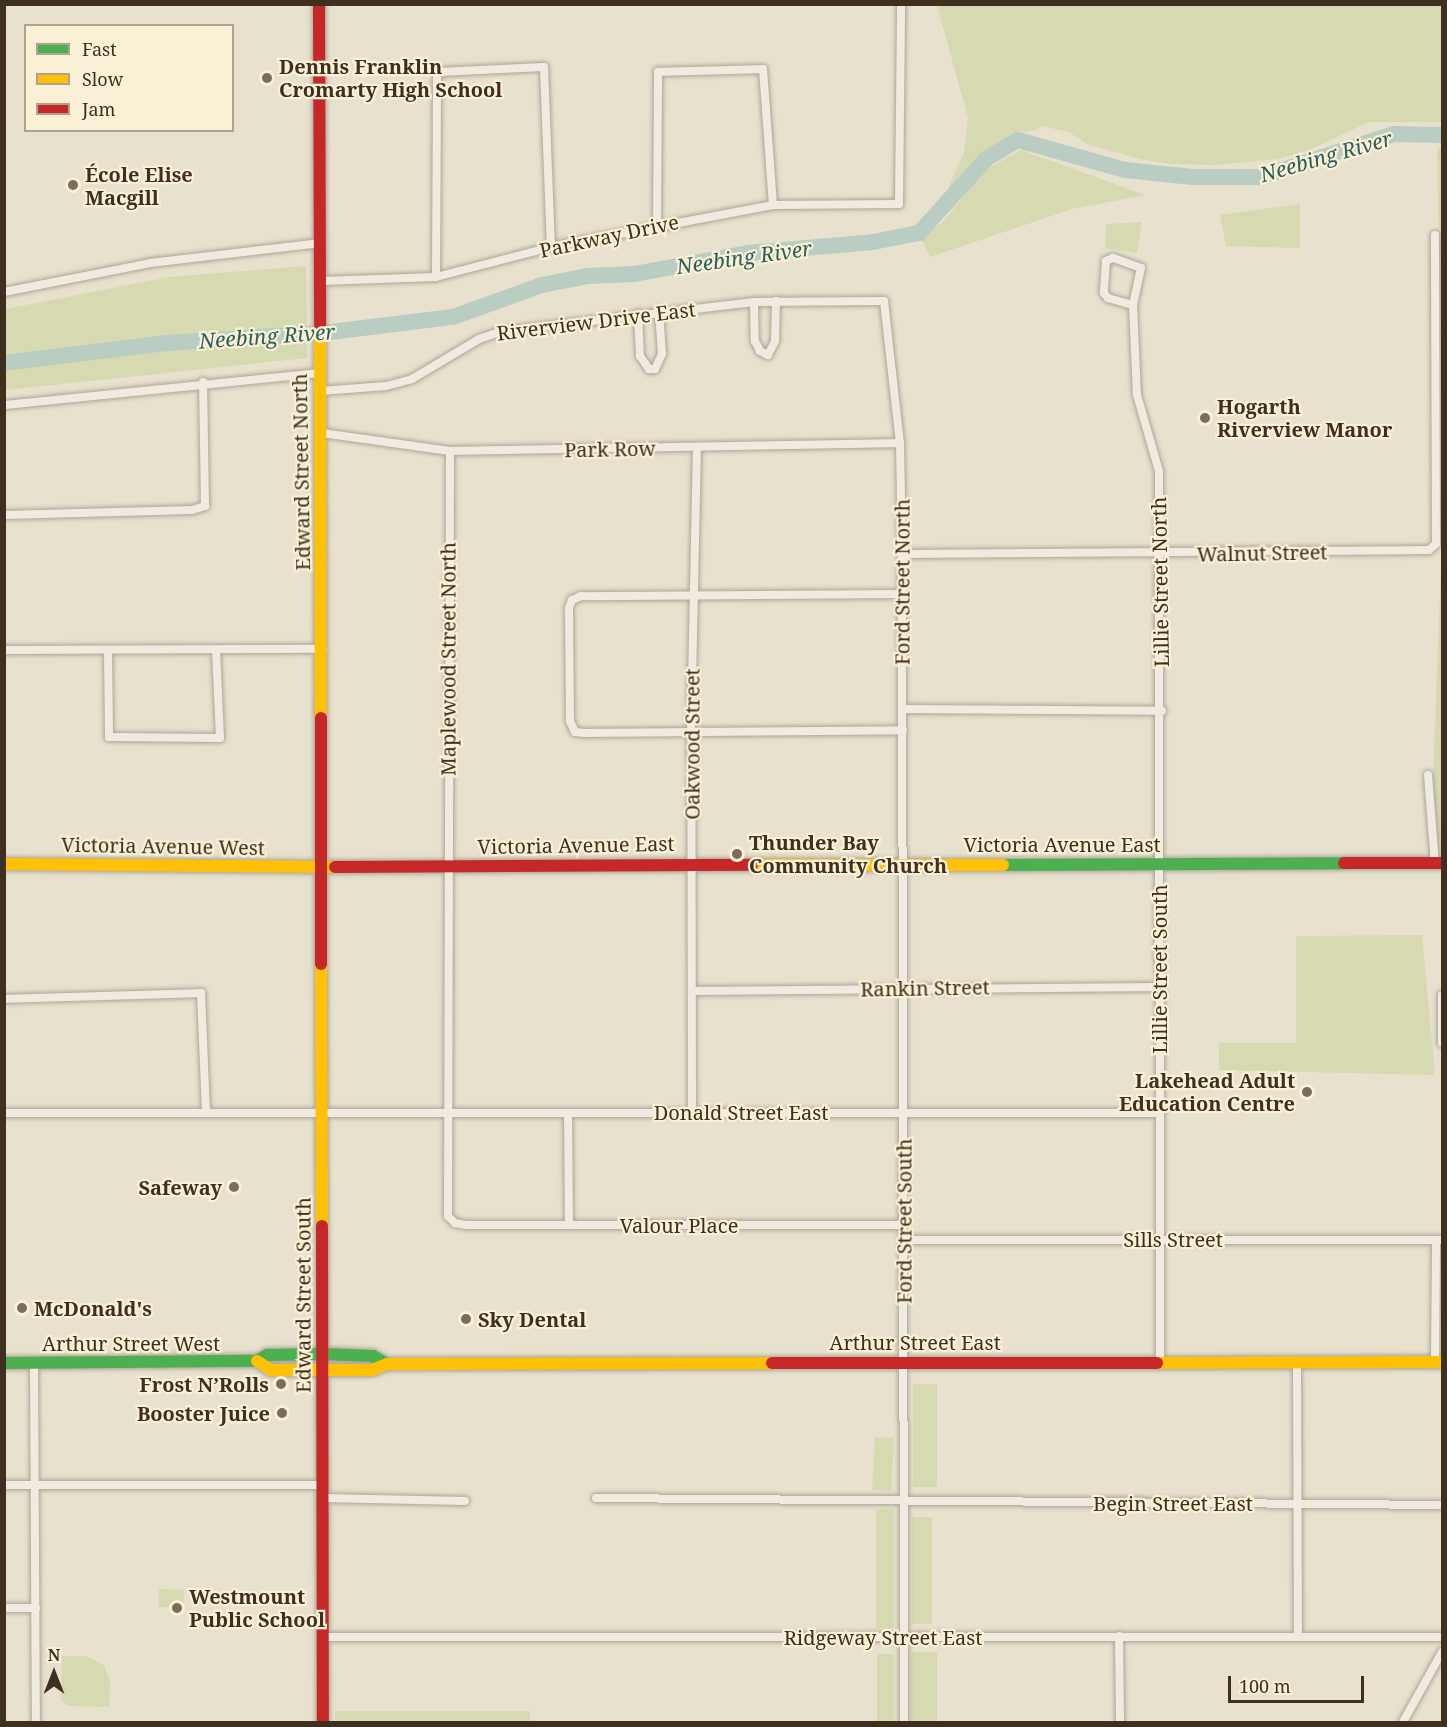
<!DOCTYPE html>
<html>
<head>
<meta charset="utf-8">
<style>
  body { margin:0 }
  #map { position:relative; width:1447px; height:1727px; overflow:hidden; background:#e8e1ce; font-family:"Noto Serif",serif }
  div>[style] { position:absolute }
  .green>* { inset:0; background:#d7d9b0; transform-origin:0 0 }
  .river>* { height:16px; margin:-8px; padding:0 8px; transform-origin:8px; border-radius:8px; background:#bacdc2 }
  .roads { filter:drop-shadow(0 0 2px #ada697) drop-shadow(0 0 2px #ada697) }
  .street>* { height:8px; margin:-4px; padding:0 4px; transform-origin:4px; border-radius:4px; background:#f0ebe1 }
  .fast>* { height:12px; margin:-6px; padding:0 6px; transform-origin:6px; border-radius:6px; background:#4caf50 }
  .slow>* { height:12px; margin:-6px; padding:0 6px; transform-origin:6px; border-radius:6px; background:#ffc107 }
  .jam>* { height:12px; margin:-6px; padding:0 6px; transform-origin:6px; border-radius:6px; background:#c62828 }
  .dots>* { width:16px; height:16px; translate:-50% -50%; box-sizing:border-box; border:3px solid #f9f0d5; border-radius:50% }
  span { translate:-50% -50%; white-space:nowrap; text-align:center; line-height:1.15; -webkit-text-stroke:4.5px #f9f0d5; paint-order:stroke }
  .poi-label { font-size:20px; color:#3e2f1e; font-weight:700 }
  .left { translate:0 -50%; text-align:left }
  .right { translate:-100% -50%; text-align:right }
  .street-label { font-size:20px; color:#3e2f1e }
  .water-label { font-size:21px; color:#2b5f5e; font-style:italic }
  .frame { position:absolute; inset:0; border:6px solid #3e2f1e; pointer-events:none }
  .legend { position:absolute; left:24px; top:24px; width:210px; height:108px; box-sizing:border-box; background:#f9f0d5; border:2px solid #aea38c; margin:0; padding:8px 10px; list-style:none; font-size:18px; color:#3e2f1e }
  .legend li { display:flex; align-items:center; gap:12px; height:30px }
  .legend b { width:30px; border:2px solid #aea38c }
  .north { position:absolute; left:24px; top:1643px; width:60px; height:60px; -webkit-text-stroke:4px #f9f0d5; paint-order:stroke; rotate:0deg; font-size:16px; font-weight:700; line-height:24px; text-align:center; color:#3e2f1e }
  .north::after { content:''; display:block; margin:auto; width:21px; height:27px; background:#3e2f1e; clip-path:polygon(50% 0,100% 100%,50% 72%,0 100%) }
  .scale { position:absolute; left:1228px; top:1676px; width:136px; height:27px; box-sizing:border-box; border:3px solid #3e2f1e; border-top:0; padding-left:8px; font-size:18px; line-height:21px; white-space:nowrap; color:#3e2f1e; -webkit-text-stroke:4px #f9f0d5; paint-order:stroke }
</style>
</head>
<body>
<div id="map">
  <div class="green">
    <i style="clip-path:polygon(937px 5px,1442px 5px,1442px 122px,1369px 122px,1307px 151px,1278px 159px,1217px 165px,1169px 164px,1140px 159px,1087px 144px,1069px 132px,1041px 126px,1034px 131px,1017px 132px,1018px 140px,986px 159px,947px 202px,948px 189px,964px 152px,968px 118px)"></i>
    <i style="clip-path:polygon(1437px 148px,1442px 148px,1442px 412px)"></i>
    <i style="clip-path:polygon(1021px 150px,1145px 195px,1072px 209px,930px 257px,921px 238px,943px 222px,985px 170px)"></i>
    <i style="clip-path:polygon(1300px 204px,1300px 248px,1226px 246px,1220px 215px)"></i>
    <i style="clip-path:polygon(1142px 222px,1137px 253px,1105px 248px,1106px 224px)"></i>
    <i style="clip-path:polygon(306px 266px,307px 358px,5px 390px,5px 309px,169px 277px)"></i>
    <i style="clip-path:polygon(1442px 539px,1442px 853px,1437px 853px,1433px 779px)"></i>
    <i style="clip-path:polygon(1422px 935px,1435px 1075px,1219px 1070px,1219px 1043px,1296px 1043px,1296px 936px)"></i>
    <i style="left:913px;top:1384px;width:24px;height:103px"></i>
    <i style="left:875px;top:1437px;width:19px;height:53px;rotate:3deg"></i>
    <i style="left:876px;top:1509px;width:18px;height:119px"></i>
    <i style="left:912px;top:1517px;width:20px;height:107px"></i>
    <i style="left:159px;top:1589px;width:25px;height:18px;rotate:2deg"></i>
    <i style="left:911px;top:1652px;width:26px;height:70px"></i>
    <i style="left:877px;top:1654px;width:17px;height:68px"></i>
    <i style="clip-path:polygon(62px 1656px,86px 1656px,104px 1665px,110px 1681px,109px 1707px,68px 1706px,61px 1700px)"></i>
    <i style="left:335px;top:1711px;width:195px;height:11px"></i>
  </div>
  <div class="river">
    <i style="left:4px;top:363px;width:163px;rotate:-7deg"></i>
    <i style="left:166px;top:343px;width:156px;rotate:-3.7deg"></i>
    <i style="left:322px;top:333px;width:132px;rotate:-7deg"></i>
    <i style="left:453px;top:317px;width:95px;rotate:-19.8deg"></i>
    <i style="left:542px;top:285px;width:47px;rotate:-11.1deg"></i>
    <i style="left:588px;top:276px;width:46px;rotate:-2.5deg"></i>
    <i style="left:634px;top:274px;width:116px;rotate:-10.4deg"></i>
    <i style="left:748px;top:253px;width:125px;rotate:-5deg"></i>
    <i style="left:873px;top:242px;width:47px;rotate:-11.1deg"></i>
    <i style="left:919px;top:233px;width:100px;rotate:-47.8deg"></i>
    <i style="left:986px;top:159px;width:37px;rotate:-31deg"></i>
    <i style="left:1018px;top:140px;width:111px;rotate:15.7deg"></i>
    <i style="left:1125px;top:170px;width:68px;rotate:5.9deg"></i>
    <i style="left:1193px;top:177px;width:67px"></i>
    <i style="left:1260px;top:177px;width:141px;rotate:-17.8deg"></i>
    <i style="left:1394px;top:134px;width:48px;rotate:1.2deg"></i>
  </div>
  <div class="roads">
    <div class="street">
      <i style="left:657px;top:226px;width:154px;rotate:-89.6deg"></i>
      <i style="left:658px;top:72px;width:105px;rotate:-1.6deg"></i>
      <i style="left:763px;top:69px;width:136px;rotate:85.8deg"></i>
      <i style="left:436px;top:277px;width:205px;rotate:-89.7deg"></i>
      <i style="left:437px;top:72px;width:107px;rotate:-2.7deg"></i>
      <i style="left:544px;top:67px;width:180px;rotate:87.8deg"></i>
      <i style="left:321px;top:281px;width:115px;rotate:-2deg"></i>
      <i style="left:436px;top:277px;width:119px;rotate:-14.6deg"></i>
      <i style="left:551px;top:247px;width:226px;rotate:-10.7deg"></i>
      <i style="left:773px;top:205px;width:126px;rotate:-0.5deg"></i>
      <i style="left:899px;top:204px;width:200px;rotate:-89.4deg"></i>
      <i style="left:4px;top:292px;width:149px;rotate:-11.2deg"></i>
      <i style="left:150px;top:263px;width:172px;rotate:-6.7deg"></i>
      <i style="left:754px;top:302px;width:39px;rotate:89deg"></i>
      <i style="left:755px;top:341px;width:11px;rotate:63deg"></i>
      <i style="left:760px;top:351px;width:9px;rotate:27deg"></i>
      <i style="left:768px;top:355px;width:16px;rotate:-63deg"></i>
      <i style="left:775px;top:341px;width:40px;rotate:-88.6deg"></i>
      <i style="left:1133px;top:305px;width:38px;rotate:-78deg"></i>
      <i style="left:1141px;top:268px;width:30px;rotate:-160deg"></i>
      <i style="left:1113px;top:258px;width:8px;rotate:157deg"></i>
      <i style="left:1106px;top:261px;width:32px;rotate:94deg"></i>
      <i style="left:1104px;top:293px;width:6px;rotate:51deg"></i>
      <i style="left:1108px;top:298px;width:26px;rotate:16deg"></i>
      <i style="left:1133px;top:305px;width:90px;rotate:87.5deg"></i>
      <i style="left:1137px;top:395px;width:79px;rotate:73.9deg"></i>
      <i style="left:1159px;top:471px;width:891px;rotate:89.94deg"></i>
      <i style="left:638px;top:314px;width:42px;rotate:87.3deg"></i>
      <i style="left:640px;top:356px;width:16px;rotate:55deg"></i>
      <i style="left:649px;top:369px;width:6px"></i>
      <i style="left:655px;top:369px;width:17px;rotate:-65deg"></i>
      <i style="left:662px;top:354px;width:43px;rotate:-94deg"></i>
      <i style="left:321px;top:391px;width:65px;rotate:-4.4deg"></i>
      <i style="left:386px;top:386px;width:27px;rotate:-15deg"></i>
      <i style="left:412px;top:379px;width:78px;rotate:-30.8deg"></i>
      <i style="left:479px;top:339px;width:21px;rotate:-19deg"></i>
      <i style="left:499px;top:332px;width:257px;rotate:-6.7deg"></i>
      <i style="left:754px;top:302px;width:130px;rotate:-0.4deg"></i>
      <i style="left:884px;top:301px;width:143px;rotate:83.6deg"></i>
      <i style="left:900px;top:443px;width:111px;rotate:89deg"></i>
      <i style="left:902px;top:554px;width:1168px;rotate:89.9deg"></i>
      <i style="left:4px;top:405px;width:318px;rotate:-5.8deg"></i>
      <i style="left:322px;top:433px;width:129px;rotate:8deg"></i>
      <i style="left:450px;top:451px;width:450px;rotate:-1deg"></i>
      <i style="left:450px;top:451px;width:765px;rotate:90.15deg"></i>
      <i style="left:448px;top:1216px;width:10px;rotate:45deg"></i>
      <i style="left:455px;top:1223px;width:11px;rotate:10deg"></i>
      <i style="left:466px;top:1225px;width:437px"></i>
      <i style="left:4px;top:515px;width:188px;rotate:-1.5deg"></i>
      <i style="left:192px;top:510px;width:14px;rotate:-17deg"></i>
      <i style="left:205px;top:506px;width:124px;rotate:-90.9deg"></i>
      <i style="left:902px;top:554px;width:527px;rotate:-0.43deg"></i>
      <i style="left:1429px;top:550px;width:9px;rotate:-41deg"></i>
      <i style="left:1436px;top:544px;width:309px;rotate:-90.2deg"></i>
      <i style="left:902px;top:594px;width:321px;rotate:179.6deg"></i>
      <i style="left:581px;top:596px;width:10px;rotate:156deg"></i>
      <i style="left:572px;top:600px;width:9px;rotate:111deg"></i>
      <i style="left:569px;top:608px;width:113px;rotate:89.5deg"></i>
      <i style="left:570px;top:721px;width:12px;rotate:66deg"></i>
      <i style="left:575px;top:732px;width:10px;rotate:6deg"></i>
      <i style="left:585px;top:733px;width:318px;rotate:-0.5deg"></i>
      <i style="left:4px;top:650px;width:319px;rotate:-0.2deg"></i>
      <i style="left:108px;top:652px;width:85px;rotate:89.3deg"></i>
      <i style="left:109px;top:737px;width:111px;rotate:0.5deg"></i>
      <i style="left:220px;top:738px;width:88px;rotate:-92.6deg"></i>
      <i style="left:903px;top:709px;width:259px;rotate:0.4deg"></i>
      <i style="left:1428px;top:775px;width:88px;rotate:85.5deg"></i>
      <i style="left:692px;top:991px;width:466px;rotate:-0.5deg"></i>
      <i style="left:1442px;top:995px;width:48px;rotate:90deg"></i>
      <i style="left:4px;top:999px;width:197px;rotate:-1.7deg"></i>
      <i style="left:201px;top:993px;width:120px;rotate:87.6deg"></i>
      <i style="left:4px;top:1113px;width:1155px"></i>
      <i style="left:568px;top:1113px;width:112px;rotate:89.5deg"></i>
      <i style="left:692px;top:1113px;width:382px;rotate:-90.1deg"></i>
      <i style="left:691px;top:731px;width:283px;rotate:-88.8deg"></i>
      <i style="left:903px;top:1240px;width:539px"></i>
      <i style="left:1297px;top:1361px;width:275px;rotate:89.8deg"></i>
      <i style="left:1435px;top:1362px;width:122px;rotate:-89.5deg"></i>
      <i style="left:34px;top:1363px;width:359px;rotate:89.7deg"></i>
      <i style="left:4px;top:1485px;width:319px"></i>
      <i style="left:323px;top:1498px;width:142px;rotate:1.2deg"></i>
      <i style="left:596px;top:1498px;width:846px;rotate:0.47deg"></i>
      <i style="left:4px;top:1608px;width:32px"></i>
      <i style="left:1119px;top:1636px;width:86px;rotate:89.3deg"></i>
      <i style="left:323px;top:1637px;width:1119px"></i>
      <i style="left:1403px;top:1722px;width:80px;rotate:-60.9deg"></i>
    </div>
    <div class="fast">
      <i style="left:1003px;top:865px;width:341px;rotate:-0.3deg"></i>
      <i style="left:4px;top:1363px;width:253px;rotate:-0.5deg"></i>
      <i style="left:257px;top:1361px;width:12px;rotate:-31deg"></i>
      <i style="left:267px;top:1355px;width:55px;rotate:-1deg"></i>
      <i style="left:322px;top:1354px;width:51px;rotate:2.2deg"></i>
      <i style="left:373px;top:1356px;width:16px;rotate:30deg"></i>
    </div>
    <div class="slow">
      <i style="left:320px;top:325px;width:393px;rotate:89.9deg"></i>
      <i style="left:4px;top:864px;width:331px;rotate:0.5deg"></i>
      <i style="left:752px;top:865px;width:251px"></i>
      <i style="left:321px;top:964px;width:262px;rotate:89.8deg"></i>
      <i style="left:257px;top:1361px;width:17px;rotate:33deg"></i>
      <i style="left:271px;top:1370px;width:101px"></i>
      <i style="left:372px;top:1370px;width:16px;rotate:-22deg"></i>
      <i style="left:387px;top:1364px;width:385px;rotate:-0.1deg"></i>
      <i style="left:1157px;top:1363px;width:285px;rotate:-0.2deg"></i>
    </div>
    <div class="jam">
      <i style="left:319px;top:4px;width:321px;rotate:89.8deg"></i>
      <i style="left:321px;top:718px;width:246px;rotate:90deg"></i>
      <i style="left:1344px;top:863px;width:98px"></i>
      <i style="left:335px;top:867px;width:417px;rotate:-0.3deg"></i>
      <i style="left:322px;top:1226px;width:496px;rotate:89.9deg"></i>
      <i style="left:772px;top:1363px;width:385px"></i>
    </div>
  </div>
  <div class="dots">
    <i style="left:267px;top:78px;background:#7a6d5c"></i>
    <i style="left:73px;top:185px;background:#7a6d5c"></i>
    <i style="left:1205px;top:418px;background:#7a6d5c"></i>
    <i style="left:737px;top:854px;background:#7a6d5c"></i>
    <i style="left:1307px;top:1092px;background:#7a6d5c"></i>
    <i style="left:234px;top:1187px;background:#7a6d5c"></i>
    <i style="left:22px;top:1308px;background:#7a6d5c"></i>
    <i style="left:466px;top:1319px;background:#7a6d5c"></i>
    <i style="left:281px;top:1384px;background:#7a6d5c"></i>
    <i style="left:282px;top:1413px;background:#7a6d5c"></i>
    <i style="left:177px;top:1608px;background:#7a6d5c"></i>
  </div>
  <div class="poi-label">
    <span class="left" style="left:279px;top:78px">Dennis Franklin<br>Cromarty High School</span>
    <span class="left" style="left:85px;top:186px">École Elise<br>Macgill</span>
    <span class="left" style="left:1217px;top:418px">Hogarth<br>Riverview Manor</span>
    <span class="left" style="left:749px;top:854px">Thunder Bay<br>Community Church</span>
    <span class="right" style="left:1295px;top:1092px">Lakehead Adult<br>Education Centre</span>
    <span class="right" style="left:222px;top:1187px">Safeway</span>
    <span class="left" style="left:34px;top:1308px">McDonald's</span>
    <span class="left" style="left:478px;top:1319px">Sky Dental</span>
    <span class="right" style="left:269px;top:1384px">Frost N’Rolls</span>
    <span class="right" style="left:270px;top:1413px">Booster Juice</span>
    <span class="left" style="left:189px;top:1608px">Westmount<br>Public School</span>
  </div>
  <div class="street-label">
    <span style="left:609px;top:236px;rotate:-12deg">Parkway Drive</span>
    <span style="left:596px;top:321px;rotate:-7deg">Riverview Drive East</span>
    <span style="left:610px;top:449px;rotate:-1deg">Park Row</span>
    <span style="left:301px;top:472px;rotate:-91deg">Edward Street North</span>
    <span style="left:1262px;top:553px;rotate:-1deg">Walnut Street</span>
    <span style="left:902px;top:582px;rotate:-90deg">Ford Street North</span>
    <span style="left:1160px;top:582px;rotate:-91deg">Lillie Street North</span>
    <span style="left:448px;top:659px;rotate:-90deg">Maplewood Street North</span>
    <span style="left:692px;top:744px;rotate:-90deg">Oakwood Street</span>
    <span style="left:1062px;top:844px">Victoria Avenue East</span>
    <span style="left:576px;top:845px;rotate:-1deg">Victoria Avenue East</span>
    <span style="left:163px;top:846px;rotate:1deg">Victoria Avenue West</span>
    <span style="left:1159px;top:969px;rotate:-90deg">Lillie Street South</span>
    <span style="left:925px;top:988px;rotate:-1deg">Rankin Street</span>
    <span style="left:741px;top:1112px">Donald Street East</span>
    <span style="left:904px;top:1221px;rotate:-90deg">Ford Street South</span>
    <span style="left:679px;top:1225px">Valour Place</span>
    <span style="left:1173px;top:1239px">Sills Street</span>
    <span style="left:303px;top:1295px;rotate:-90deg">Edward Street South</span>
    <span style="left:915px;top:1342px">Arthur Street East</span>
    <span style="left:131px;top:1343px">Arthur Street West</span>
    <span style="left:1173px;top:1503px">Begin Street East</span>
    <span style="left:883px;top:1637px">Ridgeway Street East</span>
  </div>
  <div class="water-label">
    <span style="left:1326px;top:156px;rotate:-16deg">Neebing River</span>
    <span style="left:744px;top:257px;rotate:-8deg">Neebing River</span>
    <span style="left:267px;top:336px;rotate:-4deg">Neebing River</span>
  </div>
  <div class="frame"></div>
  <ul class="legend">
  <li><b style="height:8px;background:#4caf50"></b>Fast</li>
  <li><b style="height:8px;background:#ffc107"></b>Slow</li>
  <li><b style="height:8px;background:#c62828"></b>Jam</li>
  </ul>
  <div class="north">N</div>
  <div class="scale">100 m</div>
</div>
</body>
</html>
